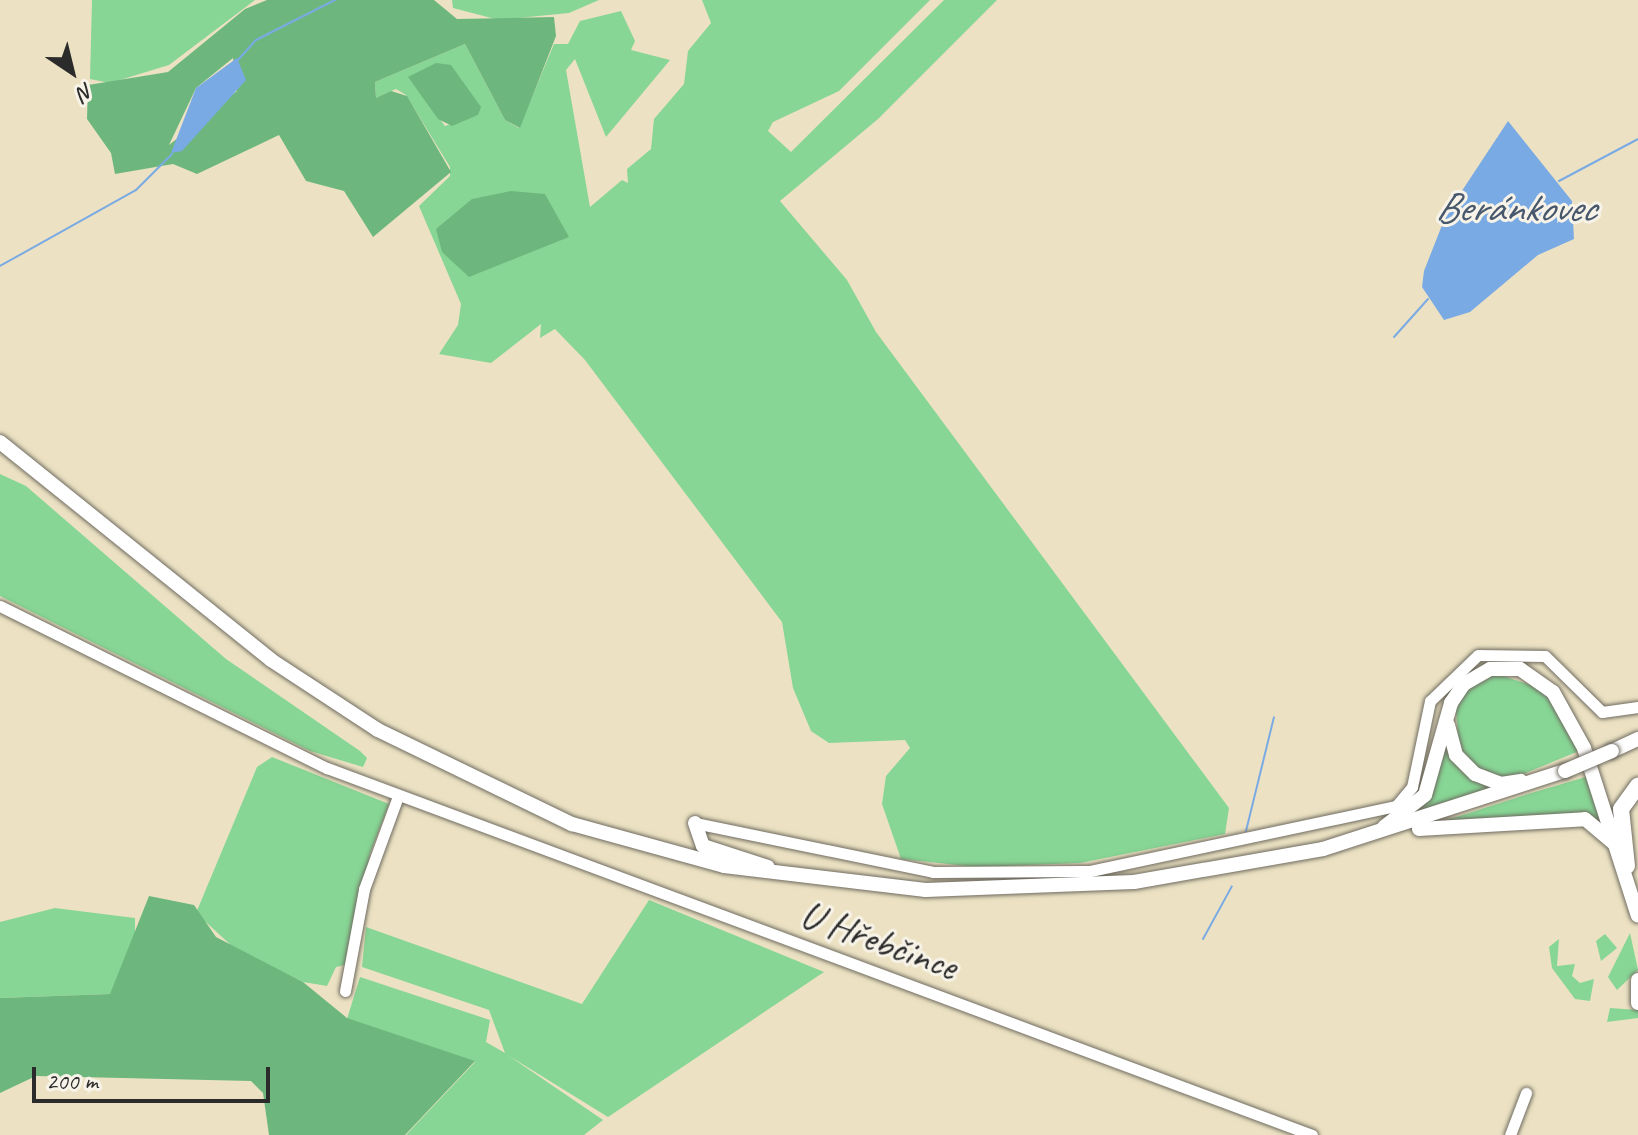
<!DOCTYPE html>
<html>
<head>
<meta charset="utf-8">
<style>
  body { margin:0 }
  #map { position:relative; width:1638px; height:1135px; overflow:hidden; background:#ece2c3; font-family:Caveat,sans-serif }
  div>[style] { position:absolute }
  .green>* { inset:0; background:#87d695 }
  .forest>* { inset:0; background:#6db77e }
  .water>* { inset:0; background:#7aaae4 }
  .stream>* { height:2px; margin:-1px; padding:0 1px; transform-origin:1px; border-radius:1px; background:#7aaae4 }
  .roads { filter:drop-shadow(0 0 2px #6f6b60) drop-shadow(0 0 2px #6f6b60) }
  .minor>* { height:11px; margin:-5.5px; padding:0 5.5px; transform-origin:5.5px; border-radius:5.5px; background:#fff }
  .major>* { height:14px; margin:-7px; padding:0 7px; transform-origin:7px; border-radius:7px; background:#fff }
  .highway>* { height:16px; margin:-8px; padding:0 8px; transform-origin:8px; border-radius:8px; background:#fff }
  .bridges { filter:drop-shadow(0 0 2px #6f6b60) drop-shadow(0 0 2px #6f6b60) }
  .major-bridge>* { height:14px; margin:-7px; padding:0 7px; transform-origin:7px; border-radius:7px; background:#fff }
  span { translate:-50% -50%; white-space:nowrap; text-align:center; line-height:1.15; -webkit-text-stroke:6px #f7f3e8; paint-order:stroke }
  .street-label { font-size:40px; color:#2b2b2b }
  .water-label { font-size:42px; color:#47576c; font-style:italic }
  .north { position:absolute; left:32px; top:32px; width:80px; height:80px; -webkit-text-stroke:6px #f7f3e8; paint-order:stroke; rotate:145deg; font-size:22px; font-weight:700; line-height:32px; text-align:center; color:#2b2b2b }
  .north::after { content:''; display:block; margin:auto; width:28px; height:36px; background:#2b2b2b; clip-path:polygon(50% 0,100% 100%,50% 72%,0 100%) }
  .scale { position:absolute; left:32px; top:1067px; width:238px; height:36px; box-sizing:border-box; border:4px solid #2b2b2b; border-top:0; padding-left:10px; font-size:24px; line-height:28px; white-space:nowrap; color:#2b2b2b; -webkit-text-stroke:6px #f7f3e8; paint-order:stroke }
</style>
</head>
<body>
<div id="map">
  <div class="green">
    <i style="clip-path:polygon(92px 0,255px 0,169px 65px,110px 83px,90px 79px)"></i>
    <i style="clip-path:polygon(452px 0,599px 0,569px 13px,499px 20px,453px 8px)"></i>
    <i style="clip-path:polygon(evenodd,702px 0,930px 0,839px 91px,773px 122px,768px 131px,791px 152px,944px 0,997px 0,878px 119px,780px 201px,847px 280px,876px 332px,1229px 808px,1225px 834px,1080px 863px,976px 867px,901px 859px,882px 804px,886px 776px,910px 748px,905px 740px,829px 743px,811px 731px,793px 688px,782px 622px,585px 360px,555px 329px,540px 338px,541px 324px,491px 363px,439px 354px,458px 325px,461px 304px,419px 206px,450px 176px,450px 167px,406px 95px,396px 89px,376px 98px,375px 82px,465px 44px,505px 120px,519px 128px,554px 44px,568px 44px,580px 21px,621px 11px,635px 41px,631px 50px,670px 60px,606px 137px,575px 59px,566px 70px,590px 207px,622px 180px,628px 183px,627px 169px,651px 149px,654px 119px,684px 84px,688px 51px,711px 23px,702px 0,426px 73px,461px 79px,478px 115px,445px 126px,409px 78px,426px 73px)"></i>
    <i style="clip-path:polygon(0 474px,26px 486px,226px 659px,360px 751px,367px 758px,363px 767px,310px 751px,0 596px)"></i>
    <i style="clip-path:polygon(1497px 674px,1543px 689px,1579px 751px,1511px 779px,1480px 771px,1459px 749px,1456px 710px,1465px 690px)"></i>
    <i style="clip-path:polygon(1445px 749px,1462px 772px,1498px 790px,1412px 816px,1430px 795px)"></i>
    <i style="clip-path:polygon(272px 757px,389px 804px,370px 854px,349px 964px,336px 967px,327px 986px,303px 982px,234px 948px,196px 913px,257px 767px)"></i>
    <i style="clip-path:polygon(1589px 776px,1603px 820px,1447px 820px,1528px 794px)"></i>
    <i style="clip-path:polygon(649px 900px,824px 972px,608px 1117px,506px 1054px,603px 1120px,584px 1135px,406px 1135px,475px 1062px,347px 1019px,360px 977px,490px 1020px,486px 1042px,505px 1053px,489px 1010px,362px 967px,366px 927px,582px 1004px)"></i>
    <i style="clip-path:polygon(55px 908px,135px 918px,135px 942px,117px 986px,110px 994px,0 998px,0 922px)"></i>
    <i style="clip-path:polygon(1630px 933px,1638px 970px,1617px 990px,1608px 977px)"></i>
    <i style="clip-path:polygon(1605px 934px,1617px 948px,1601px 961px,1596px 941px)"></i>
    <i style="clip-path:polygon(1559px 939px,1557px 966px,1575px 964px,1572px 976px,1580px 983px,1594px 979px,1590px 1001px,1575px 999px,1552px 968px,1549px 947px)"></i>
    <i style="clip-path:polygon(1610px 1008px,1638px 1010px,1638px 1018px,1607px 1022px)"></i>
  </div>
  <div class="forest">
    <i style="clip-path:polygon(evenodd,267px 0,434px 0,457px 19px,554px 17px,556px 36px,520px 128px,505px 120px,465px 44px,375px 82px,376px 98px,391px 91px,407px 96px,451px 172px,373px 237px,344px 191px,306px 181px,279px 135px,197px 174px,173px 164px,115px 174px,111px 153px,87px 119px,88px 85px,168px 72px,245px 9px,267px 0,233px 58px,237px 91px,169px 145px,196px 88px,233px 58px)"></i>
    <i style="clip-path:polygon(436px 63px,451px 65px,481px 107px,478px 115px,452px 126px,438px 119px,408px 77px)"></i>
    <i style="clip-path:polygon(511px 191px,545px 194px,569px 237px,469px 277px,442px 252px,436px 229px,472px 199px)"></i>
    <i style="clip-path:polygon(149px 896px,194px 905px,216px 937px,303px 982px,347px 1018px,475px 1061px,405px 1135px,269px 1135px,263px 1093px,251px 1081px,36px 1076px,0 1093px,0 998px,110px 994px)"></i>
  </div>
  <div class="water">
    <i style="clip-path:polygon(237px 58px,246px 80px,182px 151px,171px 153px,196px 88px)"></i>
    <i style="clip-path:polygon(1508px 121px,1572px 201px,1574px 239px,1538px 255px,1470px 312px,1444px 320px,1422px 287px,1424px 271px,1446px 215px)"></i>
  </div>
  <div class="stream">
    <i style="left:237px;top:61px;width:28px;rotate:-48deg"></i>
    <i style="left:256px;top:40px;width:89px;rotate:-26.9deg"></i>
    <i style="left:1559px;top:181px;width:89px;rotate:-28deg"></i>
    <i style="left:0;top:266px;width:156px;rotate:-29.2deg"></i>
    <i style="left:136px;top:190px;width:51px;rotate:-45deg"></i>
    <i style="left:1394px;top:337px;width:51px;rotate:-48.2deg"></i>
    <i style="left:1246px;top:831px;width:117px;rotate:-76.2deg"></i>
    <i style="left:1203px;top:939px;width:60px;rotate:-61.3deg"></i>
  </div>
  <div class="roads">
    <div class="minor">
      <i style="left:0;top:606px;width:365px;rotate:26.4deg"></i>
      <i style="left:327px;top:768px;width:1051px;rotate:20.43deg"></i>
      <i style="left:695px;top:823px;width:243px;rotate:11.6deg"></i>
      <i style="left:933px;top:872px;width:157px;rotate:-0.4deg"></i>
      <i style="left:1090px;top:871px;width:313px;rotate:-12deg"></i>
      <i style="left:1396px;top:806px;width:25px;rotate:-50deg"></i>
      <i style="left:1412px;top:787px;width:88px;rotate:-78.2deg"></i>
      <i style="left:1430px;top:701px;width:66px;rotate:-43.8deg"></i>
      <i style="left:1478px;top:655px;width:67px;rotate:0.9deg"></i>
      <i style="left:1545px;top:656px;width:80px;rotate:44.5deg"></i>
      <i style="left:1602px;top:712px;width:36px;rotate:-8deg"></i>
      <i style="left:345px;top:991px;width:104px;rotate:-79.4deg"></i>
      <i style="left:364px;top:889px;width:99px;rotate:-69.9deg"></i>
      <i style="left:1510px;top:1135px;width:45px;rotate:-69.1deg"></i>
    </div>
    <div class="major">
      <i style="left:0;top:442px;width:348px;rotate:38.8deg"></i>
      <i style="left:271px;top:660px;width:128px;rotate:33.2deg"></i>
      <i style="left:378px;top:730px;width:216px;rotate:25.9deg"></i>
      <i style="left:572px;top:824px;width:158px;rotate:15.4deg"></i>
      <i style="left:724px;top:866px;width:203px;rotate:6.8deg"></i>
      <i style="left:926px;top:890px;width:208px;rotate:-2.2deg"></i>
      <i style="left:1134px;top:882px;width:192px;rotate:-9.9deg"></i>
      <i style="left:1323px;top:849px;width:254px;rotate:-17.9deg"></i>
      <i style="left:1448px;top:725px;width:31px;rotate:75deg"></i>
      <i style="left:1456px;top:755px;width:27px;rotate:45deg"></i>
      <i style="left:1475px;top:774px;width:28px;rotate:21deg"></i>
      <i style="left:1501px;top:784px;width:20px;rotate:-9deg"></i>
      <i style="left:1612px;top:751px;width:29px;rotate:-25deg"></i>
      <i style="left:695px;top:823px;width:24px;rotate:71deg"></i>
      <i style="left:703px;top:846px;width:68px;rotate:17.9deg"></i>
      <i style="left:1384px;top:827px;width:52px;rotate:-38deg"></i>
      <i style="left:1425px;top:795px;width:96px;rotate:-74.2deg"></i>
      <i style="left:1451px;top:703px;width:23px;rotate:-56deg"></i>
      <i style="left:1464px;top:684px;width:30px;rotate:-30deg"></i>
      <i style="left:1490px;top:669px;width:30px"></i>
      <i style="left:1520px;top:669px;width:40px;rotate:34.9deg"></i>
      <i style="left:1553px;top:692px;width:64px;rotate:61deg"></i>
      <i style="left:1584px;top:748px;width:176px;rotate:72.2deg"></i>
      <i style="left:1419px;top:829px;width:166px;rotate:-3.4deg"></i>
      <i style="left:1585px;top:819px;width:39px;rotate:40deg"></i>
      <i style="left:1638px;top:980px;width:23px;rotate:90deg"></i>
    </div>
    <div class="highway">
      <i style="left:1627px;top:866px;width:57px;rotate:-96deg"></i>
      <i style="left:1621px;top:809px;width:29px;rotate:-54deg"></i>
    </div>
  </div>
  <div class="bridges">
    <div class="major-bridge">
      <i style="left:1565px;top:771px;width:51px;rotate:-23.1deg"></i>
    </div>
  </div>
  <div class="street-label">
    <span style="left:879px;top:940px;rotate:20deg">U Hřebčince</span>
  </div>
  <div class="water-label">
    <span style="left:1515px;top:208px">Beránkovec</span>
  </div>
  <div class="north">N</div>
  <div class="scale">200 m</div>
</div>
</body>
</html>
